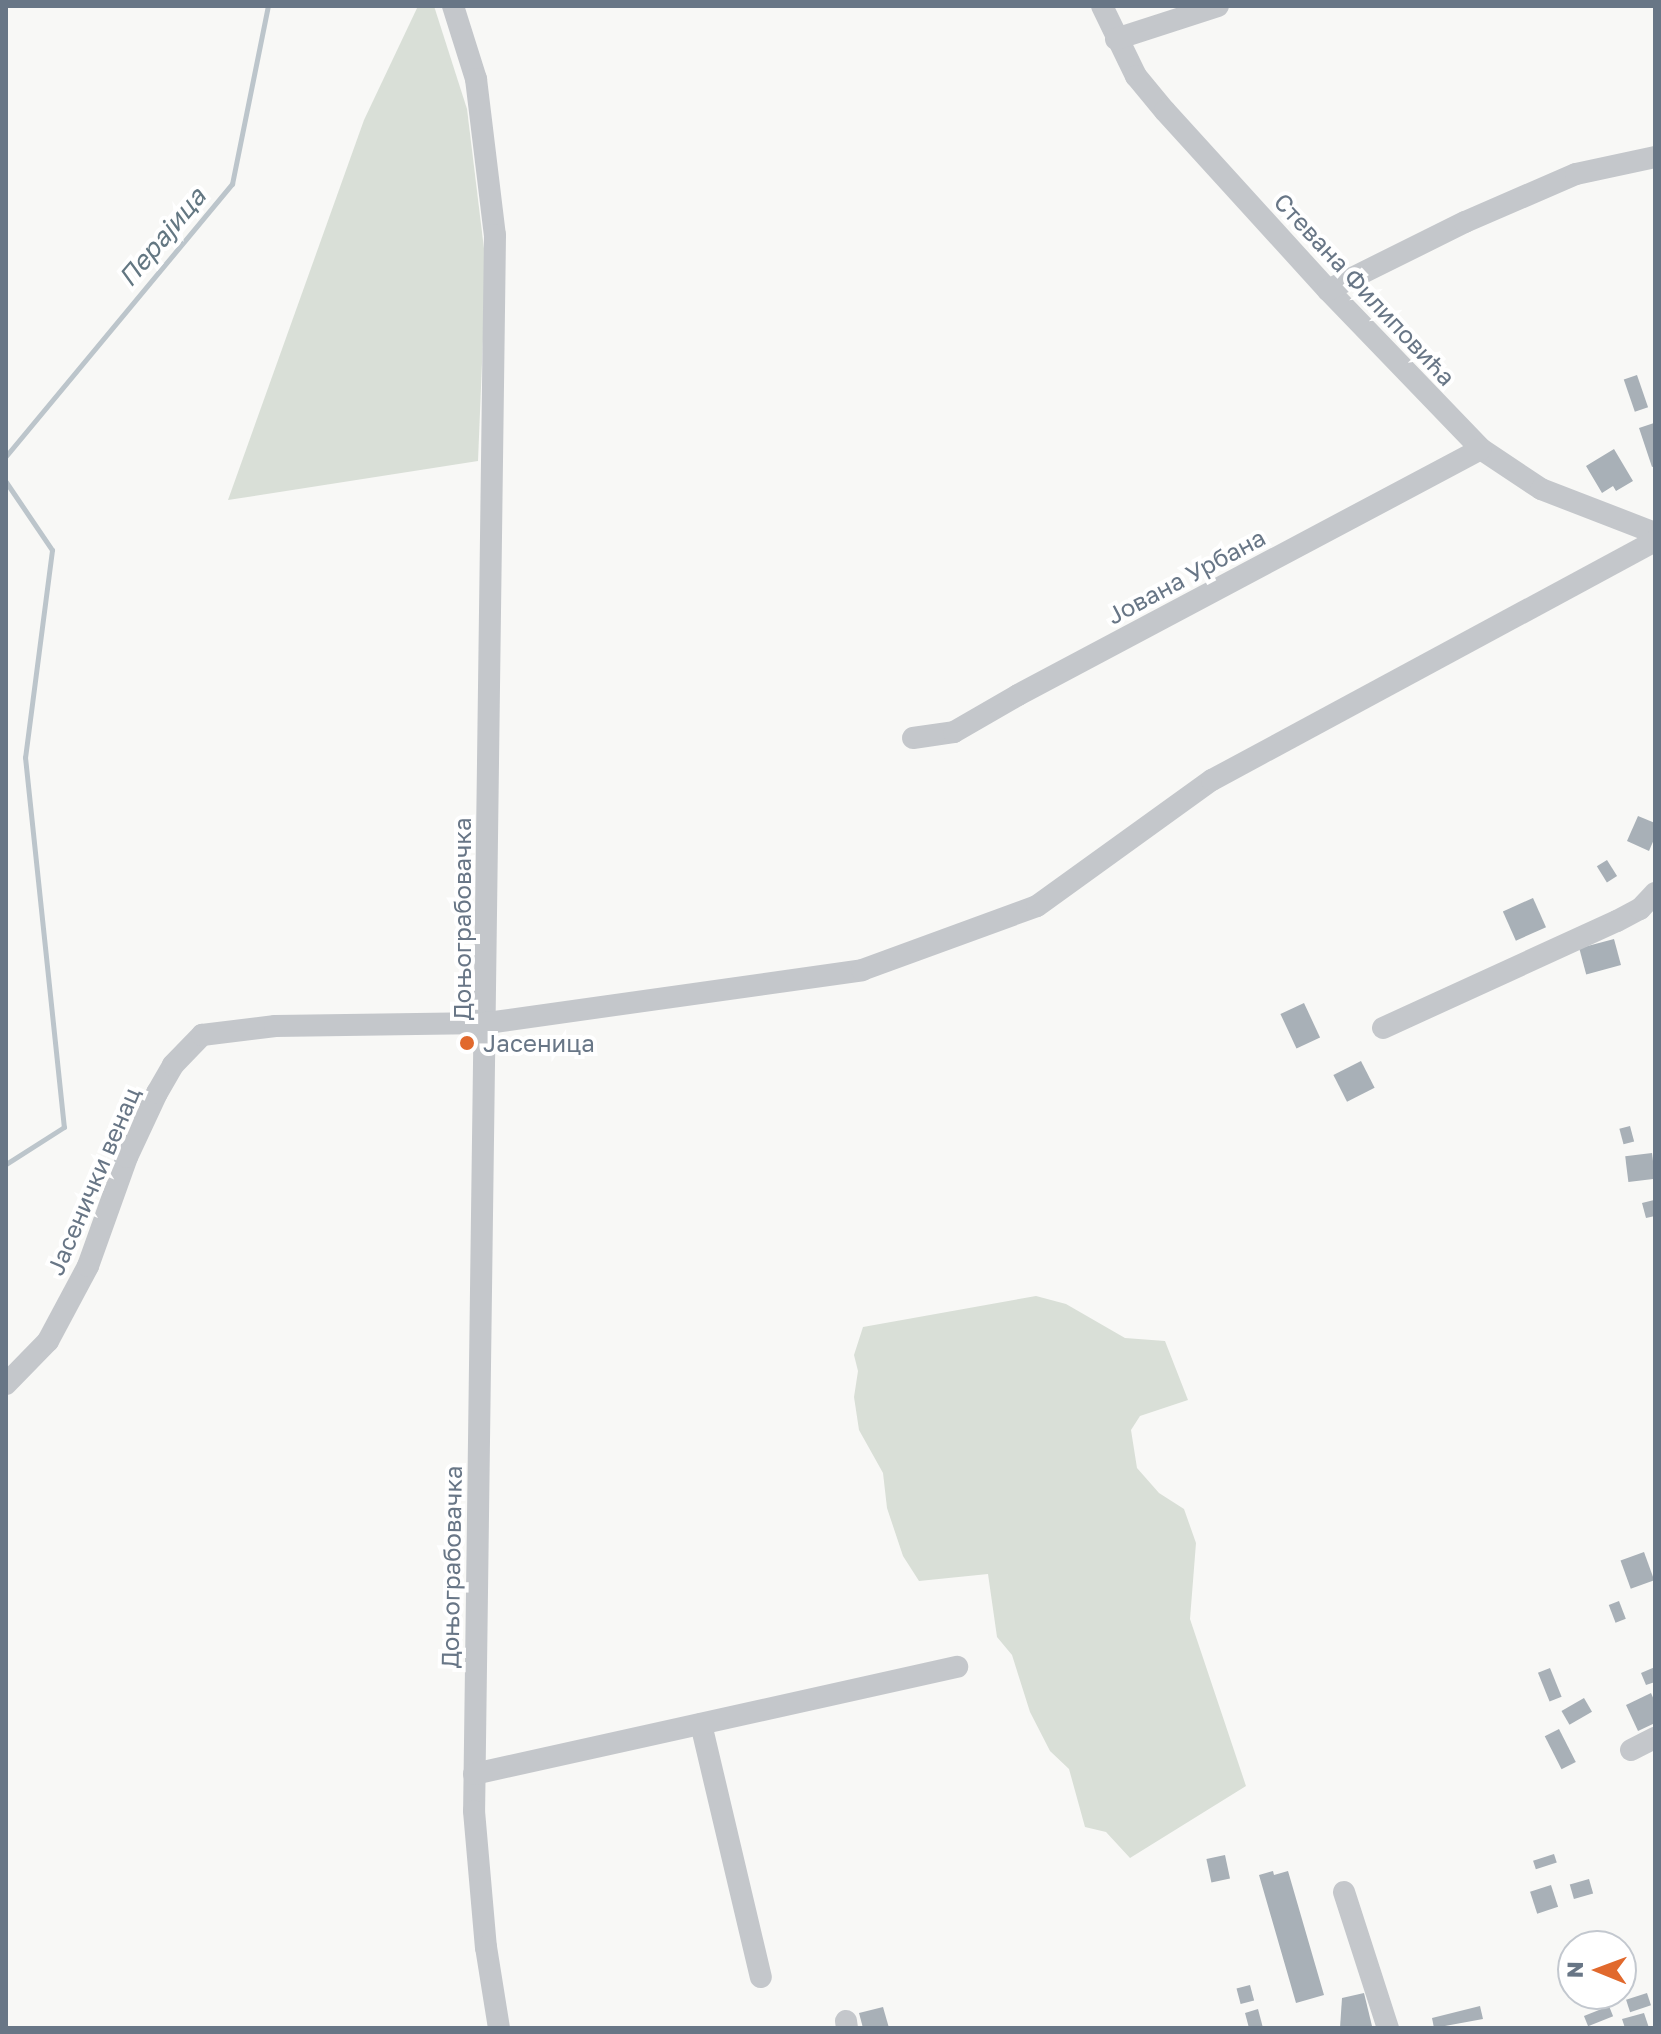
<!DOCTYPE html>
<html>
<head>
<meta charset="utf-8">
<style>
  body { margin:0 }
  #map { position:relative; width:1661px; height:2034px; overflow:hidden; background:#f8f8f6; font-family:"Golos Text",sans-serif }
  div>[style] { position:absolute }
  .green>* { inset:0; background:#d9dfd7 }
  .stream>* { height:5px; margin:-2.5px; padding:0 2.5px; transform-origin:2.5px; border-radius:2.5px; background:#bcc5cb }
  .building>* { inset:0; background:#a8b0b7; transform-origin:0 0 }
  .minor>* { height:22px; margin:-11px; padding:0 11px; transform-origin:11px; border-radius:11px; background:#c4c7cb }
  .dots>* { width:22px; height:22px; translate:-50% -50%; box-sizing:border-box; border:4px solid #fff; border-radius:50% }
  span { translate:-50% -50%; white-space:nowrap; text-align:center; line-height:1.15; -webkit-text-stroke:8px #fff; paint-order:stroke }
  .street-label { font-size:24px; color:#687686 }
  .poi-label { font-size:24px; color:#687686 }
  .left { translate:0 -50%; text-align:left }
  .water-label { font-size:26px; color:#637782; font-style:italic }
  .frame { position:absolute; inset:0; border:8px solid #687686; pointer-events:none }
  .north { position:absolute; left:1557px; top:1930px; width:80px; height:80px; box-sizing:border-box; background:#fff; border:2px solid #c3c8cf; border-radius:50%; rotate:271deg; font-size:22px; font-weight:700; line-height:32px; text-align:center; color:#687686 }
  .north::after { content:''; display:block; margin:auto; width:28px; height:36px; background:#e1692d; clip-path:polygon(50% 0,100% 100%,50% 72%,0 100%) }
</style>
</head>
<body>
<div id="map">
  <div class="green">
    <i style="clip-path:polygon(418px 6px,434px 6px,467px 109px,486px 265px,478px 461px,228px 500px,364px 120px)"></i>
    <i style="clip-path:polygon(1036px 1296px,1066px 1304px,1125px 1338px,1165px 1341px,1188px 1400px,1140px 1416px,1131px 1430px,1137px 1468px,1159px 1493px,1184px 1509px,1196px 1543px,1190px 1619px,1246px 1786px,1130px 1858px,1106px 1832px,1085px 1827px,1069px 1769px,1050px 1751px,1030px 1712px,1012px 1655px,997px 1637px,988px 1574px,919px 1581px,903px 1556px,887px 1508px,883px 1473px,859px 1430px,854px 1397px,858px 1371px,854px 1355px,863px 1327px)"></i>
  </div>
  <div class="stream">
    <i style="left:6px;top:456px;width:354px;rotate:-50.3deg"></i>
    <i style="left:232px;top:184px;width:182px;rotate:-78.6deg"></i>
    <i style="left:6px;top:482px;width:82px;rotate:55.9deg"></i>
    <i style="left:52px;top:550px;width:209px;rotate:97.4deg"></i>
    <i style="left:25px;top:757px;width:372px;rotate:84deg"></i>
    <i style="left:64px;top:1127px;width:69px;rotate:147.5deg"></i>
  </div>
  <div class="building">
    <i style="left:1637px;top:375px;width:34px;height:14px;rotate:71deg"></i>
    <i style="clip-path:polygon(1654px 423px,1655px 466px,1652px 467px,1639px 428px)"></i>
    <i style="clip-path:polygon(1614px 449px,1633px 481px,1616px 491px,1613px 486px,1602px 493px,1586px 466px)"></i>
    <i style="clip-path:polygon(1638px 816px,1655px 823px,1655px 837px,1649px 851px,1627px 841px)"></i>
    <i style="left:1607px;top:860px;width:19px;height:12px;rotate:58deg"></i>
    <i style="left:1533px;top:898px;width:32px;height:33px;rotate:66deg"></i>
    <i style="left:1614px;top:939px;width:27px;height:36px;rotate:75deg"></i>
    <i style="left:1304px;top:1003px;width:38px;height:26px;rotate:65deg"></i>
    <i style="left:1361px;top:1061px;width:30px;height:31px;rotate:63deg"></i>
    <i style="left:1630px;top:1126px;width:16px;height:11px;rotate:75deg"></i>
    <i style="left:1652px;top:1153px;width:26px;height:27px;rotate:83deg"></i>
    <i style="clip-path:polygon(1654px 1200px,1655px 1216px,1646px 1218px,1642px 1203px)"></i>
    <i style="left:1644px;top:1552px;width:30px;height:25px;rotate:70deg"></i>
    <i style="left:1619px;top:1601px;width:19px;height:11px;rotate:69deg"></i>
    <i style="clip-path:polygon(1655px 1667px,1655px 1682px,1646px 1685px,1641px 1673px)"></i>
    <i style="left:1550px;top:1668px;width:31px;height:13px;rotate:68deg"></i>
    <i style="clip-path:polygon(1651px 1693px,1655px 1702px,1655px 1723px,1638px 1731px,1626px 1705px)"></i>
    <i style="left:1584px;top:1698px;width:16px;height:26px;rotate:60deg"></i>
    <i style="left:1559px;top:1729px;width:37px;height:16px;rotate:63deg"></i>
    <i style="left:1554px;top:1854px;width:9px;height:22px;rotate:72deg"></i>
    <i style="left:1225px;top:1855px;width:24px;height:19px;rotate:78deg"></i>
    <i style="clip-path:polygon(1273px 1871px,1274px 1875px,1288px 1871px,1324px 1995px,1296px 2003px,1259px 1875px)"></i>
    <i style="left:1589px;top:1879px;width:15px;height:20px;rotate:74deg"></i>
    <i style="left:1551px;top:1885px;width:23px;height:22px;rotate:72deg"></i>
    <i style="left:1250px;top:1985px;width:16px;height:14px;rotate:75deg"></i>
    <i style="clip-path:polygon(1364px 1993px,1372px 2026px,1340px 2028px,1342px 1998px)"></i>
    <i style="left:1647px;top:1993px;width:13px;height:22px;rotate:72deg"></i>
    <i style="clip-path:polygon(1480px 2006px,1483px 2019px,1434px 2028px,1432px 2018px)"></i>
    <i style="left:1609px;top:2006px;width:11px;height:27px;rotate:68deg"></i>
    <i style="clip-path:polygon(883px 2007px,889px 2028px,863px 2028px,859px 2013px)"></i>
    <i style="clip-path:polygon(1258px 2009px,1263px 2028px,1249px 2028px,1245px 2013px)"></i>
    <i style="clip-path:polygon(1644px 2013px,1649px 2028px,1625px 2028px,1622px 2019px)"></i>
  </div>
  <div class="minor">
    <i style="left:453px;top:6px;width:77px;rotate:72.5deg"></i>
    <i style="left:476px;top:79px;width:157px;rotate:83.1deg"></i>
    <i style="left:495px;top:235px;width:1576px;rotate:90.76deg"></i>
    <i style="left:474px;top:1811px;width:137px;rotate:85deg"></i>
    <i style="left:486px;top:1947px;width:82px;rotate:80.9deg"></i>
    <i style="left:1102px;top:6px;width:78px;rotate:64.1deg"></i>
    <i style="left:1136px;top:76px;width:45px;rotate:50.4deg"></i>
    <i style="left:1165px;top:111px;width:242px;rotate:47.7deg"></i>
    <i style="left:1328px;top:290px;width:221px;rotate:46.1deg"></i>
    <i style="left:1481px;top:449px;width:72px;rotate:33.7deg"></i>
    <i style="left:1541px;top:489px;width:122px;rotate:21.1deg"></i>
    <i style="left:1116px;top:39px;width:107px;rotate:-17.9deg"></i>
    <i style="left:1328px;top:290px;width:153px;rotate:-26.4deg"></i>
    <i style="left:1465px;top:222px;width:121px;rotate:-23.4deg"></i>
    <i style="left:1576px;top:174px;width:81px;rotate:-12.1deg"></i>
    <i style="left:913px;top:738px;width:41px;rotate:-8.3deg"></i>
    <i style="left:954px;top:732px;width:74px;rotate:-30deg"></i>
    <i style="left:1018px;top:695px;width:524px;rotate:-27.98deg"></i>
    <i style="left:1383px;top:1028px;width:257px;rotate:-24.6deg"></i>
    <i style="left:1617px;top:921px;width:26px;rotate:-28deg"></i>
    <i style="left:1640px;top:909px;width:22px;rotate:-47deg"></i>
    <i style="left:6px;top:1384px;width:60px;rotate:-45.7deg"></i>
    <i style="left:48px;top:1341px;width:85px;rotate:-61.9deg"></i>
    <i style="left:88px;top:1266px;width:116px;rotate:-70.3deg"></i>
    <i style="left:127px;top:1157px;width:71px;rotate:-64.9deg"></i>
    <i style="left:157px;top:1093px;width:32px;rotate:-60deg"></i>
    <i style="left:173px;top:1065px;width:42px;rotate:-46deg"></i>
    <i style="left:202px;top:1035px;width:74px;rotate:-7deg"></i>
    <i style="left:275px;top:1026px;width:212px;rotate:-0.8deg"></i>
    <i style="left:487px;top:1023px;width:379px;rotate:-8deg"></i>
    <i style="left:862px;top:970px;width:186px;rotate:-20.1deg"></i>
    <i style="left:1037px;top:906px;width:216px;rotate:-35.8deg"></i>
    <i style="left:1212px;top:780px;width:503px;rotate:-28.35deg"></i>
    <i style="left:701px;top:1724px;width:260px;rotate:76.7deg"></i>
    <i style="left:1631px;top:1750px;width:27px;rotate:-27deg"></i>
    <i style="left:474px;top:1774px;width:495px;rotate:-12.5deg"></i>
    <i style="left:1344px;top:1892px;width:143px;rotate:72.1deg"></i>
    <i style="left:846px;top:2021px;width:7px;rotate:82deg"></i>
  </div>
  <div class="dots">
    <i style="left:467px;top:1043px;background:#e1692d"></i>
  </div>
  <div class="street-label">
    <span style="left:1365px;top:289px;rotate:47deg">Стевана Филиповића</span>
    <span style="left:1186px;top:576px;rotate:-28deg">Јована Урбана</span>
    <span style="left:462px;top:919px;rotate:-90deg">Доњограбовачка</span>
    <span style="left:93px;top:1181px;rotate:-67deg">Јасенички венац</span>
    <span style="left:451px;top:1567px;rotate:-89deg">Доњограбовачка</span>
  </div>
  <div class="poi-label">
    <span class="left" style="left:483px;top:1043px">Јасеница</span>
  </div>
  <div class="water-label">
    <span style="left:162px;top:237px;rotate:-50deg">Перајица</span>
  </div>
  <div class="frame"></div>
  <div class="north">N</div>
</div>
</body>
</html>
